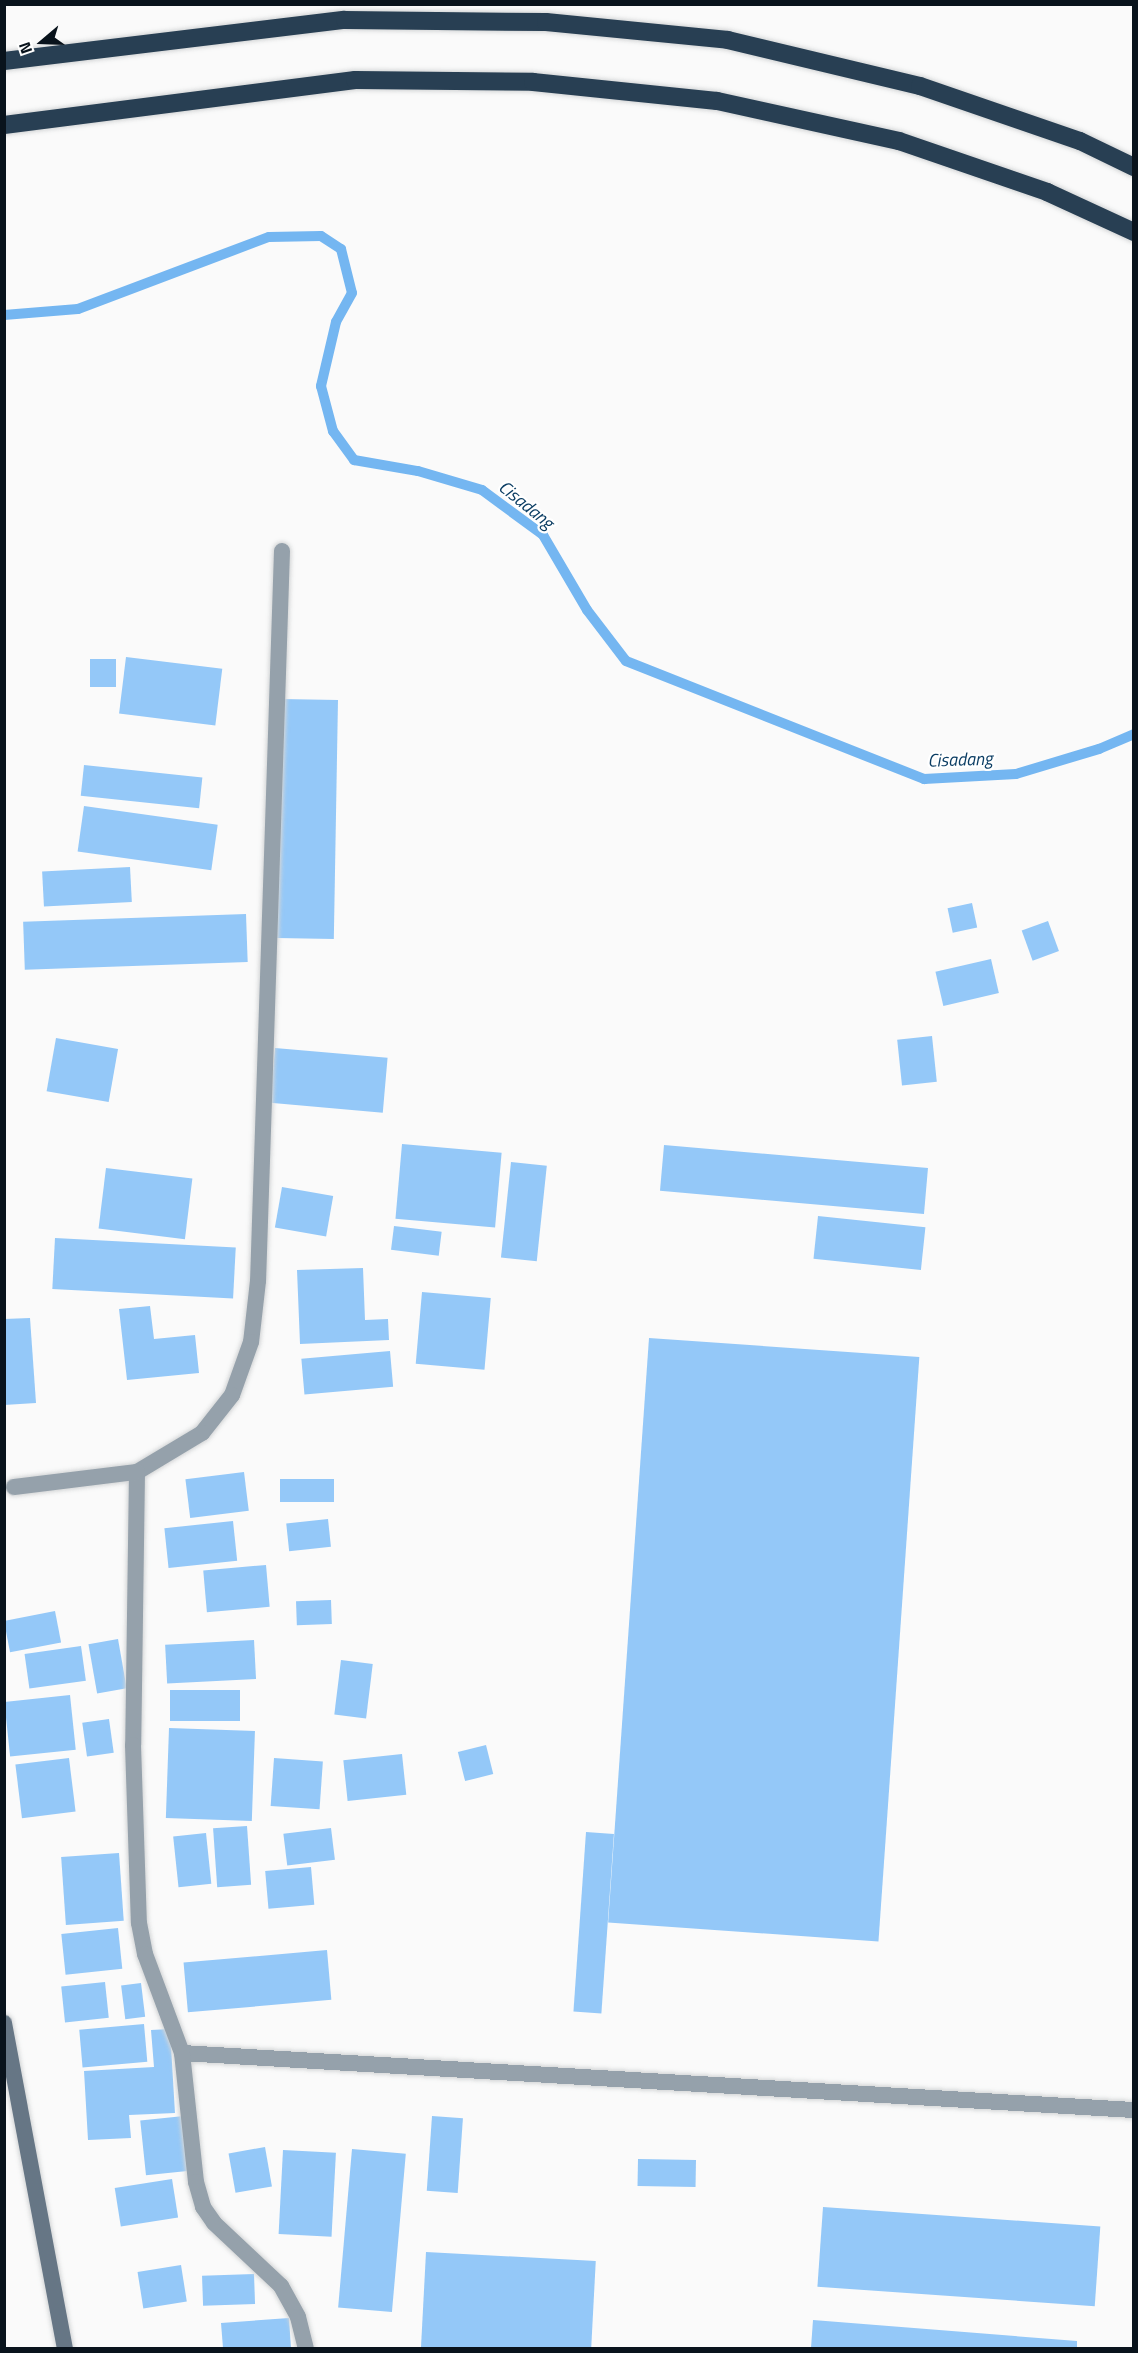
<!DOCTYPE html>
<html>
<head>
<meta charset="utf-8">
<style>
  body { margin:0 }
  #map { position:relative; width:1138px; height:2353px; overflow:hidden; background:#fafafa; font-family:"Titillium Web",sans-serif }
  div>[style] { position:absolute }
  .stream>* { height:10px; margin:-5px; padding:0 5px; transform-origin:5px; border-radius:5px; background:#74b6f1 }
  .building>* { inset:0; background:#94c8f8; transform-origin:0 0 }
  .roads { filter:drop-shadow(0 0 2px #d3d5d6) drop-shadow(0 0 2px #d3d5d6) }
  .service>* { height:16px; margin:-8px; padding:0 8px; transform-origin:8px; border-radius:8px; background:#95a1ab }
  .minor>* { height:16px; margin:-8px; padding:0 8px; transform-origin:8px; border-radius:8px; background:#95a1ab }
  .secondary>* { height:16px; margin:-8px; padding:0 8px; transform-origin:8px; border-radius:8px; background:#667685 }
  .motorway>* { height:18px; margin:-9px; padding:0 9px; transform-origin:9px; border-radius:9px; background:#283f53 }
  span { translate:-50% -50%; white-space:nowrap; text-align:center; line-height:1.15; -webkit-text-stroke:4.5px #fff; paint-order:stroke }
  .water-label { font-size:18px; color:#0b3d63; font-style:italic }
  .frame { position:absolute; inset:0; border:6px solid #09131c; pointer-events:none }
  .north { position:absolute; left:12px; top:12px; width:60px; height:60px; -webkit-text-stroke:4px #fff; paint-order:stroke; rotate:251deg; font-size:16px; font-weight:700; line-height:24px; text-align:center; color:#09131c }
  .north::after { content:''; display:block; margin:auto; width:21px; height:27px; background:#09131c; clip-path:polygon(50% 0,100% 100%,50% 72%,0 100%) }
</style>
</head>
<body>
<div id="map">
  <div class="stream">
    <i style="left:4px;top:315px;width:74px;rotate:-4.6deg"></i>
    <i style="left:78px;top:309px;width:204px;rotate:-20.7deg"></i>
    <i style="left:269px;top:237px;width:52px;rotate:-1.1deg"></i>
    <i style="left:321px;top:236px;width:24px;rotate:33deg"></i>
    <i style="left:341px;top:249px;width:45px;rotate:76deg"></i>
    <i style="left:352px;top:293px;width:33px;rotate:119deg"></i>
    <i style="left:336px;top:322px;width:66px;rotate:103.2deg"></i>
    <i style="left:321px;top:386px;width:47px;rotate:75.1deg"></i>
    <i style="left:333px;top:431px;width:36px;rotate:54deg"></i>
    <i style="left:354px;top:460px;width:65px;rotate:9.8deg"></i>
    <i style="left:418px;top:471px;width:67px;rotate:16.5deg"></i>
    <i style="left:482px;top:490px;width:76px;rotate:36.4deg"></i>
    <i style="left:543px;top:535px;width:87px;rotate:59.6deg"></i>
    <i style="left:587px;top:610px;width:64px;rotate:52.6deg"></i>
    <i style="left:626px;top:661px;width:321px;rotate:21.6deg"></i>
    <i style="left:924px;top:779px;width:92px;rotate:-3.1deg"></i>
    <i style="left:1016px;top:774px;width:87px;rotate:-16.8deg"></i>
    <i style="left:1099px;top:749px;width:38px;rotate:-23deg"></i>
  </div>
  <div class="building">
    <i style="left:126px;top:657px;width:97px;height:57px;rotate:7deg"></i>
    <i style="left:90px;top:659px;width:26px;height:28px"></i>
    <i style="left:281px;top:699px;width:57px;height:239px;rotate:1deg"></i>
    <i style="left:84px;top:765px;width:119px;height:31px;rotate:6deg"></i>
    <i style="left:84px;top:806px;width:135px;height:46px;rotate:8deg"></i>
    <i style="left:130px;top:867px;width:35px;height:88px;rotate:87deg"></i>
    <i style="left:972px;top:903px;width:25px;height:25px;rotate:78deg"></i>
    <i style="left:246px;top:914px;width:48px;height:223px;rotate:88deg"></i>
    <i style="left:1048px;top:921px;width:32px;height:28px;rotate:70deg"></i>
    <i style="left:991px;top:959px;width:35px;height:57px;rotate:77deg"></i>
    <i style="left:932px;top:1036px;width:46px;height:35px;rotate:84deg"></i>
    <i style="left:56px;top:1038px;width:63px;height:54px;rotate:10deg"></i>
    <i style="left:275px;top:1048px;width:113px;height:55px;rotate:5deg"></i>
    <i style="left:402px;top:1144px;width:100px;height:75px;rotate:5deg"></i>
    <i style="left:664px;top:1145px;width:265px;height:46px;rotate:5deg"></i>
    <i style="left:511px;top:1162px;width:36px;height:96px;rotate:6deg"></i>
    <i style="left:106px;top:1168px;width:87px;height:61px;rotate:7deg"></i>
    <i style="left:282px;top:1187px;width:52px;height:41px;rotate:10deg"></i>
    <i style="left:818px;top:1216px;width:108px;height:43px;rotate:6deg"></i>
    <i style="left:394px;top:1226px;width:48px;height:24px;rotate:7deg"></i>
    <i style="left:55px;top:1238px;width:181px;height:51px;rotate:3deg"></i>
    <i style="clip-path:polygon(363px 1268px,365px 1320px,388px 1319px,389px 1340px,300px 1344px,297px 1270px)"></i>
    <i style="left:422px;top:1292px;width:69px;height:72px;rotate:5deg"></i>
    <i style="clip-path:polygon(150px 1306px,154px 1339px,195px 1335px,199px 1373px,127px 1380px,119px 1309px)"></i>
    <i style="clip-path:polygon(30px 1318px,36px 1403px,4px 1405px,4px 1319px)"></i>
    <i style="left:649px;top:1338px;width:271px;height:586px;rotate:4deg"></i>
    <i style="left:390px;top:1351px;width:36px;height:89px;rotate:85deg"></i>
    <i style="left:244px;top:1472px;width:39px;height:59px;rotate:83deg"></i>
    <i style="left:280px;top:1479px;width:54px;height:23px"></i>
    <i style="left:328px;top:1519px;width:28px;height:42px;rotate:84deg"></i>
    <i style="left:233px;top:1521px;width:40px;height:69px;rotate:84deg"></i>
    <i style="left:266px;top:1565px;width:42px;height:63px;rotate:85deg"></i>
    <i style="left:331px;top:1600px;width:24px;height:35px;rotate:88deg"></i>
    <i style="left:55px;top:1611px;width:32px;height:52px;rotate:79deg"></i>
    <i style="left:118px;top:1639px;width:50px;height:30px;rotate:80deg"></i>
    <i style="left:254px;top:1640px;width:39px;height:89px;rotate:87deg"></i>
    <i style="left:81px;top:1646px;width:35px;height:57px;rotate:82deg"></i>
    <i style="left:341px;top:1660px;width:32px;height:55px;rotate:7deg"></i>
    <i style="left:240px;top:1690px;width:31px;height:70px;rotate:90deg"></i>
    <i style="left:70px;top:1695px;width:55px;height:66px;rotate:84deg"></i>
    <i style="left:109px;top:1719px;width:34px;height:27px;rotate:82deg"></i>
    <i style="left:169px;top:1728px;width:86px;height:90px;rotate:2deg"></i>
    <i style="left:486px;top:1745px;width:30px;height:29px;rotate:76deg"></i>
    <i style="left:402px;top:1754px;width:41px;height:59px;rotate:84deg"></i>
    <i style="left:69px;top:1758px;width:54px;height:54px;rotate:83deg"></i>
    <i style="left:274px;top:1758px;width:49px;height:48px;rotate:4deg"></i>
    <i style="left:247px;top:1826px;width:59px;height:34px;rotate:86deg"></i>
    <i style="left:331px;top:1828px;width:32px;height:48px;rotate:83deg"></i>
    <i style="left:586px;top:1832px;width:28px;height:180px;rotate:4deg"></i>
    <i style="left:206px;top:1833px;width:51px;height:33px;rotate:84deg"></i>
    <i style="left:119px;top:1853px;width:68px;height:58px;rotate:86deg"></i>
    <i style="left:311px;top:1867px;width:38px;height:46px;rotate:85deg"></i>
    <i style="left:118px;top:1928px;width:41px;height:57px;rotate:84deg"></i>
    <i style="left:327px;top:1950px;width:50px;height:144px;rotate:85deg"></i>
    <i style="left:105px;top:1982px;width:36px;height:44px;rotate:84deg"></i>
    <i style="left:141px;top:1983px;width:34px;height:20px;rotate:83deg"></i>
    <i style="left:144px;top:2024px;width:38px;height:65px;rotate:85deg"></i>
    <i style="clip-path:polygon(170px 2029px,175px 2113px,129px 2115px,131px 2138px,88px 2140px,84px 2071px,154px 2067px,151px 2030px)"></i>
    <i style="left:184px;top:2116px;width:55px;height:44px;rotate:84deg"></i>
    <i style="left:432px;top:2116px;width:31px;height:75px;rotate:4deg"></i>
    <i style="left:265px;top:2147px;width:40px;height:37px;rotate:80deg"></i>
    <i style="left:352px;top:2149px;width:54px;height:159px;rotate:5deg"></i>
    <i style="left:283px;top:2150px;width:53px;height:84px;rotate:3deg"></i>
    <i style="left:638px;top:2159px;width:58px;height:27px;rotate:1deg"></i>
    <i style="left:172px;top:2179px;width:39px;height:58px;rotate:81deg"></i>
    <i style="left:823px;top:2207px;width:278px;height:80px;rotate:4deg"></i>
    <i style="left:426px;top:2252px;width:170px;height:96px;rotate:3deg"></i>
    <i style="left:181px;top:2265px;width:37px;height:44px;rotate:81deg"></i>
    <i style="left:254px;top:2274px;width:30px;height:52px;rotate:88deg"></i>
    <i style="clip-path:polygon(289px 2318px,291px 2348px,223px 2348px,221px 2323px)"></i>
    <i style="clip-path:polygon(813px 2320px,1077px 2341px,1077px 2348px,811px 2348px)"></i>
  </div>
  <div class="roads">
    <div class="service">
      <i style="left:182px;top:2053px;width:954px;rotate:3.43deg"></i>
    </div>
    <div class="minor">
      <i style="left:282px;top:551px;width:730px;rotate:91.88deg"></i>
      <i style="left:258px;top:1281px;width:61px;rotate:96.5deg"></i>
      <i style="left:251px;top:1342px;width:56px;rotate:109.7deg"></i>
      <i style="left:232px;top:1395px;width:48px;rotate:128.3deg"></i>
      <i style="left:202px;top:1433px;width:76px;rotate:149deg"></i>
      <i style="left:137px;top:1472px;width:273px;rotate:90.8deg"></i>
      <i style="left:133px;top:1745px;width:178px;rotate:88.1deg"></i>
      <i style="left:139px;top:1923px;width:32px;rotate:79deg"></i>
      <i style="left:145px;top:1954px;width:106px;rotate:69.5deg"></i>
      <i style="left:182px;top:2053px;width:130px;rotate:83.8deg"></i>
      <i style="left:196px;top:2182px;width:26px;rotate:74deg"></i>
      <i style="left:203px;top:2207px;width:19px;rotate:55deg"></i>
      <i style="left:214px;top:2223px;width:92px;rotate:43.2deg"></i>
      <i style="left:281px;top:2286px;width:35px;rotate:61deg"></i>
      <i style="left:298px;top:2317px;width:32px;rotate:76deg"></i>
      <i style="left:14px;top:1487px;width:124px;rotate:-7deg"></i>
    </div>
    <div class="secondary">
      <i style="left:4px;top:2023px;width:331px;rotate:79.4deg"></i>
    </div>
    <div class="motorway">
      <i style="left:4px;top:61px;width:343px;rotate:-6.9deg"></i>
      <i style="left:345px;top:20px;width:201px;rotate:0.6deg"></i>
      <i style="left:546px;top:22px;width:183px;rotate:5.6deg"></i>
      <i style="left:728px;top:40px;width:197px;rotate:13.5deg"></i>
      <i style="left:920px;top:86px;width:169px;rotate:19deg"></i>
      <i style="left:1080px;top:141px;width:60px;rotate:25.7deg"></i>
      <i style="left:4px;top:125px;width:354px;rotate:-7.3deg"></i>
      <i style="left:355px;top:80px;width:178px;rotate:0.6deg"></i>
      <i style="left:533px;top:82px;width:185px;rotate:5.9deg"></i>
      <i style="left:717px;top:101px;width:186px;rotate:12.4deg"></i>
      <i style="left:899px;top:141px;width:157px;rotate:19deg"></i>
      <i style="left:1047px;top:192px;width:96px;rotate:24.7deg"></i>
    </div>
  </div>
  <div class="water-label">
    <span style="left:526px;top:505px;rotate:39deg">Cisadang</span>
    <span style="left:960px;top:760px;rotate:-2deg">Cisadang</span>
  </div>
  <div class="frame"></div>
  <div class="north">N</div>
</div>
</body>
</html>
